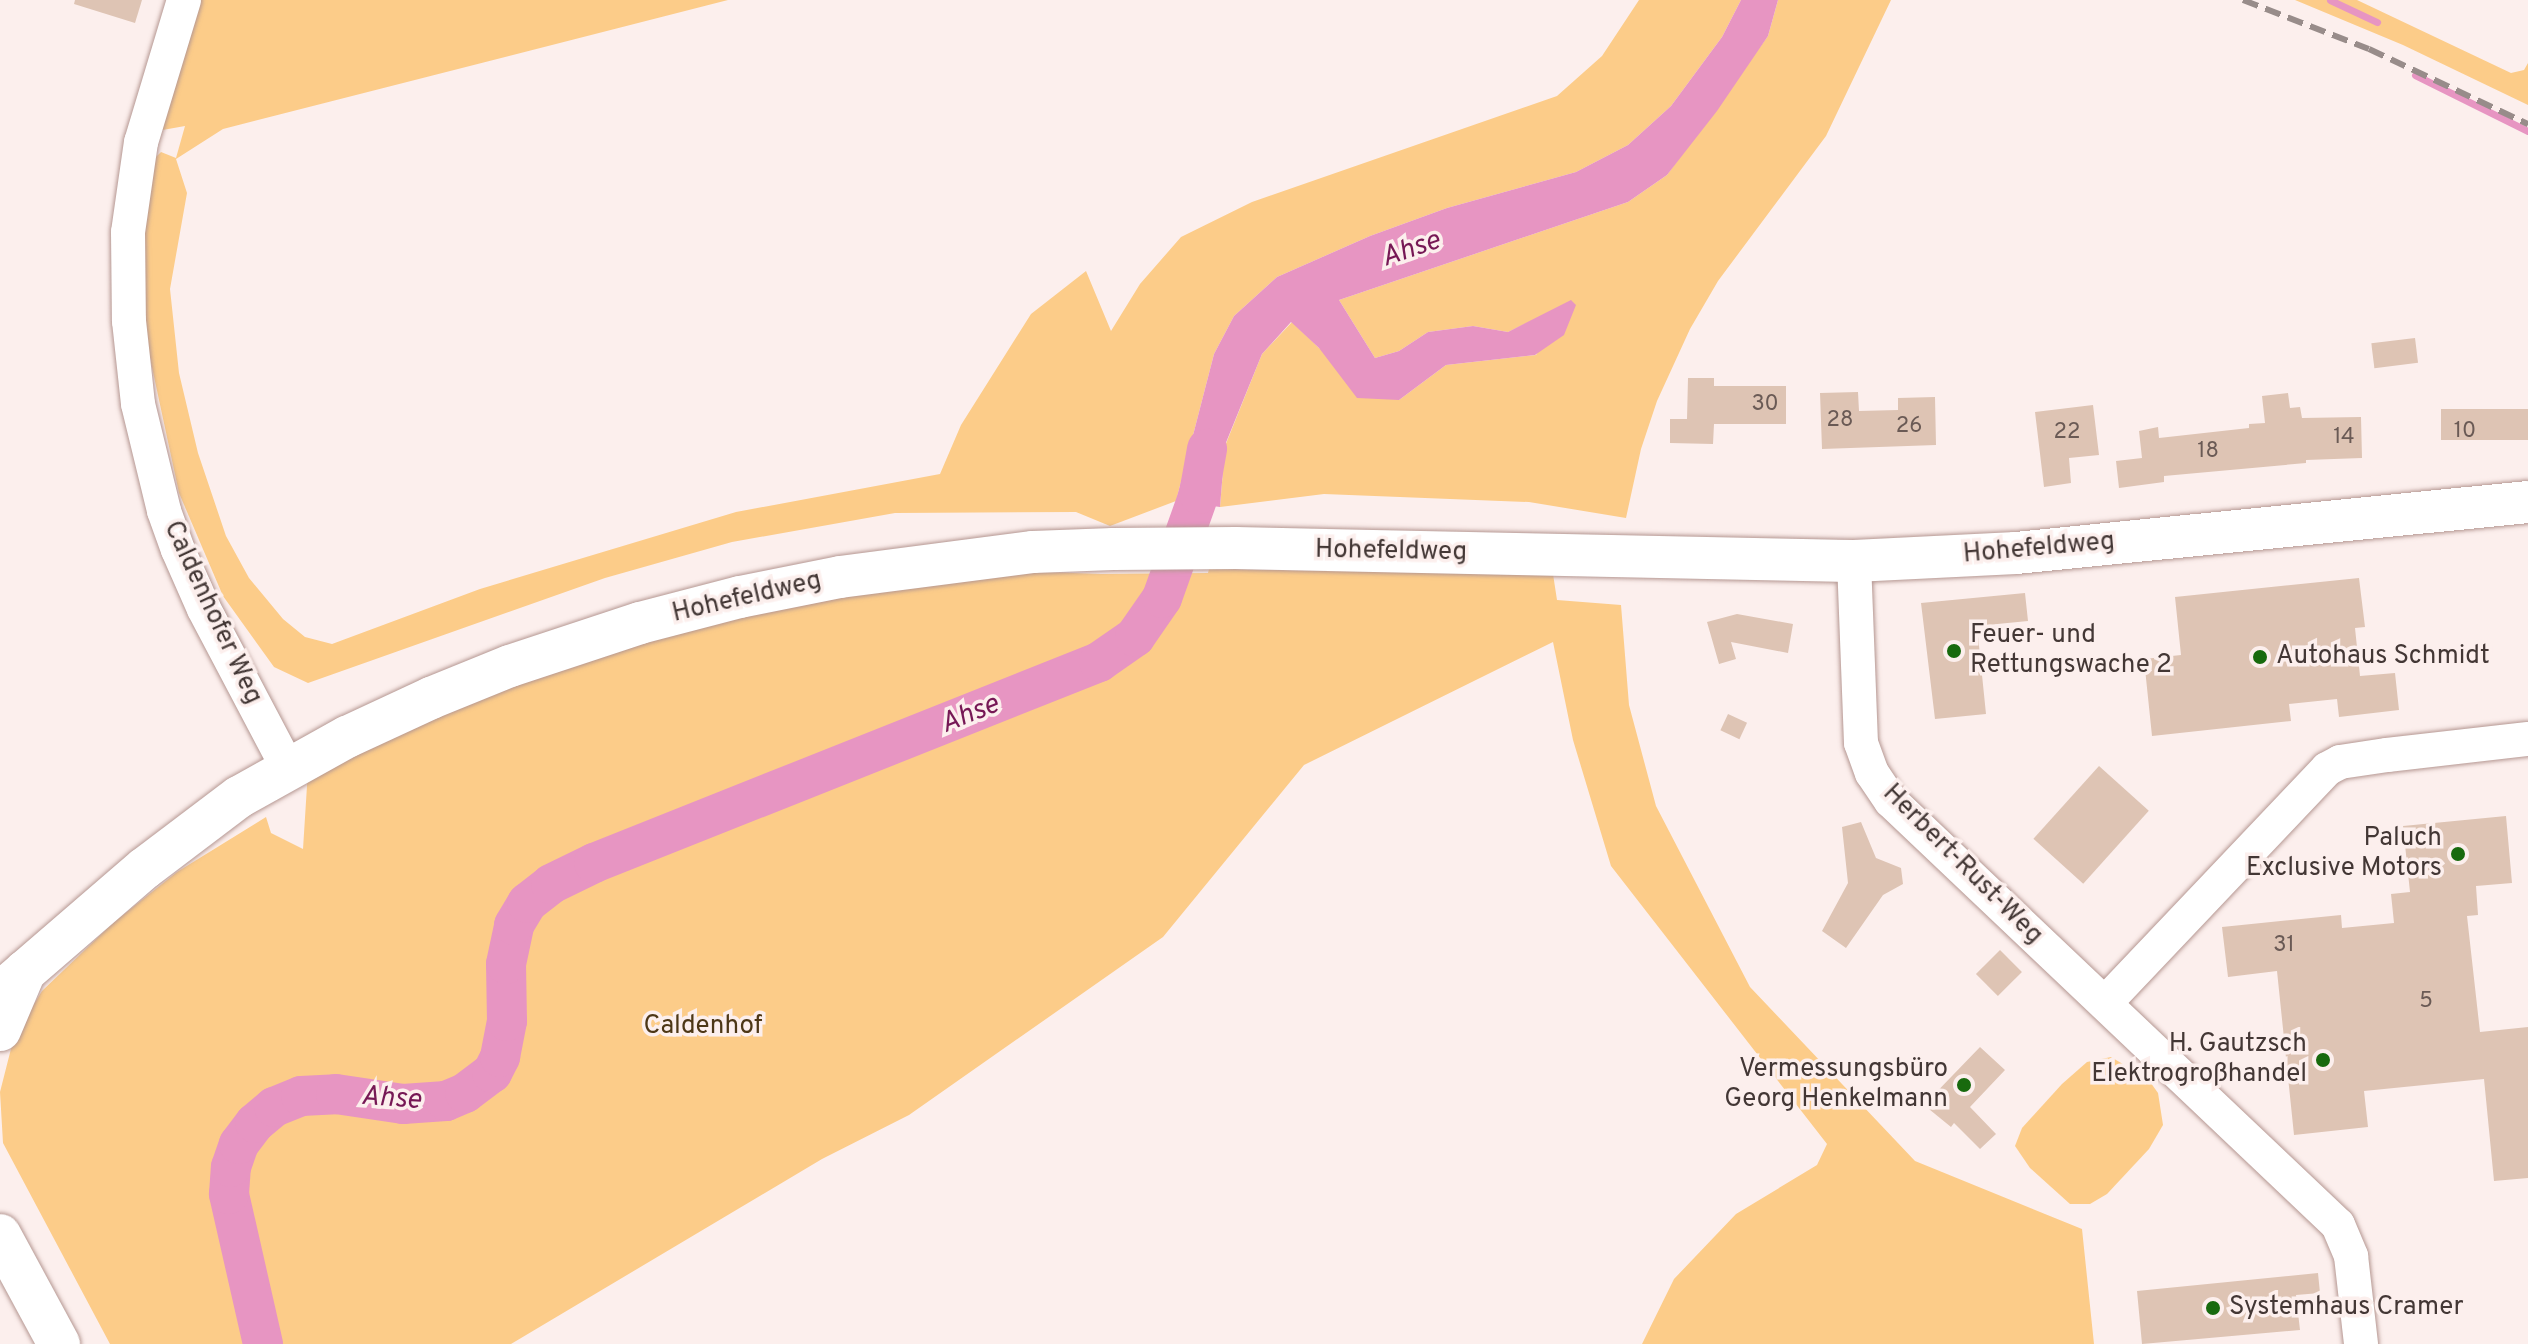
<!DOCTYPE html>
<html>
<head>
<meta charset="utf-8">
<style>
  body { margin:0 }
  #map { position:relative; width:2528px; height:1344px; overflow:hidden; background:#fcefed; font-family:Overpass,sans-serif }
  div>[style] { position:absolute }
  .green>* { inset:0; background:#fccc89 }
  .water>* { inset:0; background:#e795c2 }
  .stream>* { height:7px; margin:-3.5px; padding:0 3.5px; transform-origin:3.5px; border-radius:3.5px; background:#e795c2 }
  .river>* { height:40px; margin:-20px; padding:0 20px; transform-origin:20px; border-radius:20px; background:#e795c2 }
  .building>* { inset:0; background:#dec4b4; transform-origin:0 0 }
  .roads { filter:drop-shadow(0 0 2px #b59792) drop-shadow(0 0 2px #b59792) }
  .minor>* { height:34px; margin:-17px; padding:0 17px; transform-origin:17px; border-radius:17px; background:#fff }
  .major>* { height:42px; margin:-21px; padding:0 21px; transform-origin:21px; border-radius:21px; background:#fff }
  .rail>* { height:6px; margin-top:-3px; transform-origin:0; background:repeating-linear-gradient(90deg,#988c8a 0 16px,transparent 0 24px) }
  .dots>* { width:22px; height:22px; translate:-50% -50%; box-sizing:border-box; border:4px solid #fcefed; border-radius:50% }
  span { translate:-50% -50%; white-space:nowrap; text-align:center; line-height:1.15; -webkit-text-stroke:7px #fcefed; paint-order:stroke }
  .number-label { font-size:22px; color:#6a5a55 }
  .number-label span { -webkit-text-stroke-width:0 }
  .street-label { font-size:26px; color:#433735 }
  .poi-label { font-size:26px; color:#433735 }
  .left { translate:0 -50%; text-align:left }
  .right { translate:-100% -50%; text-align:right }
  .park-label { font-size:26px; color:#4d3716 }
  .water-label { font-size:28px; color:#761855; font-style:italic }
</style>
</head>
<body>
<div id="map">
  <div class="green">
    <i style="clip-path:polygon(196px 0,728px 0,223px 129px,176px 159px,187px 193px,170px 289px,179px 373px,198px 453px,226px 536px,249px 578px,283px 619px,305px 637px,332px 644px,480px 589px,736px 512px,940px 474px,961px 425px,1031px 314px,1086px 271px,1111px 331px,1140px 284px,1181px 237px,1252px 202px,1557px 96px,1602px 56px,1639px 0,1741px 0,1722px 37px,1671px 106px,1628px 145px,1576px 172px,1447px 208px,1370px 236px,1277px 277px,1234px 316px,1214px 354px,1176px 501px,1110px 526px,1076px 512px,895px 513px,732px 542px,605px 578px,308px 683px,274px 667px,223px 596px,179px 493px,147px 344px,142px 294px,145px 199px,153px 160px,161px 152px,176px 158px,185px 126px,157px 131px)"></i>
    <i style="clip-path:polygon(1778px 0,1891px 0,1826px 136px,1718px 281px,1690px 329px,1657px 401px,1641px 449px,1626px 518px,1529px 502px,1324px 494px,1220px 507px,1225px 446px,1262px 354px,1292px 322px,1319px 348px,1399px 400px,1446px 365px,1536px 355px,1572px 301px,1508px 332px,1473px 326px,1428px 332px,1399px 351px,1375px 358px,1339px 300px,1628px 202px,1667px 175px,1768px 36px)"></i>
    <i style="clip-path:polygon(2295px 0,2357px 0,2511px 73px,2524px 70px,2528px 63px,2528px 105px,2403px 45px)"></i>
    <i style="clip-path:polygon(1209px 569px,1553px 574px,1557px 600px,1621px 605px,1629px 705px,1656px 806px,1750px 987px,1915px 1161px,2082px 1229px,2094px 1344px,1642px 1344px,1674px 1279px,1736px 1214px,1817px 1165px,1827px 1144px,1611px 866px,1573px 740px,1553px 642px,1304px 765px,1163px 937px,909px 1115px,822px 1159px,511px 1344px,110px 1344px,3px 1143px,0 1092px,14px 1037px,42px 991px,113px 923px,177px 872px,266px 817px,271px 833px,303px 849px,308px 770px,410px 719px,803px 591px,984px 570px,1101px 574px,1208px 573px)"></i>
    <i style="clip-path:polygon(2111px 1057px,2148px 1079px,2158px 1093px,2163px 1125px,2149px 1149px,2107px 1194px,2090px 1204px,2070px 1204px,2030px 1168px,2015px 1146px,2022px 1128px,2062px 1084px,2087px 1062px)"></i>
  </div>
  <div class="water">
    <i style="clip-path:polygon(1741px 0,1778px 0,1768px 36px,1717px 111px,1667px 175px,1628px 202px,1339px 300px,1375px 358px,1399px 351px,1428px 332px,1473px 326px,1508px 332px,1571px 300px,1576px 305px,1564px 335px,1535px 355px,1446px 365px,1399px 400px,1357px 398px,1319px 348px,1291px 322px,1262px 354px,1225px 445px,1220px 507px,1176px 501px,1214px 354px,1234px 316px,1277px 277px,1370px 236px,1447px 208px,1576px 172px,1628px 145px,1671px 106px,1722px 37px)"></i>
  </div>
  <div class="stream">
    <i style="left:2330px;top:0;width:52px;rotate:25.1deg"></i>
    <i style="left:2415px;top:75px;width:126px;rotate:26.4deg"></i>
  </div>
  <div class="river">
    <i style="left:263px;top:1344px;width:154px;rotate:-102.8deg"></i>
    <i style="left:229px;top:1194px;width:27px;rotate:-86deg"></i>
    <i style="left:231px;top:1167px;width:24px;rotate:-71deg"></i>
    <i style="left:239px;top:1144px;width:26px;rotate:-53deg"></i>
    <i style="left:255px;top:1123px;width:25px;rotate:-40deg"></i>
    <i style="left:274px;top:1107px;width:29px;rotate:-22deg"></i>
    <i style="left:301px;top:1096px;width:35px;rotate:-3deg"></i>
    <i style="left:336px;top:1094px;width:68px;rotate:8.5deg"></i>
    <i style="left:403px;top:1104px;width:43px;rotate:-4deg"></i>
    <i style="left:446px;top:1101px;width:21px;rotate:-23deg"></i>
    <i style="left:465px;top:1093px;width:34px;rotate:-37deg"></i>
    <i style="left:492px;top:1073px;width:18px;rotate:-63deg"></i>
    <i style="left:500px;top:1057px;width:37px;rotate:-79deg"></i>
    <i style="left:507px;top:1021px;width:57px;rotate:-91deg"></i>
    <i style="left:506px;top:964px;width:40px;rotate:-78deg"></i>
    <i style="left:514px;top:925px;width:26px;rotate:-59deg"></i>
    <i style="left:527px;top:903px;width:31px;rotate:-38deg"></i>
    <i style="left:551px;top:884px;width:48px;rotate:-26deg"></i>
    <i style="left:594px;top:863px;width:544px;rotate:-21.7deg"></i>
    <i style="left:1099px;top:662px;width:44px;rotate:-34.8deg"></i>
    <i style="left:1135px;top:637px;width:47px;rotate:-55.3deg"></i>
    <i style="left:1162px;top:598px;width:110px;rotate:-70.4deg"></i>
    <i style="left:1199px;top:494px;width:46px;rotate:-79.9deg"></i>
  </div>
  <div class="building">
    <i style="clip-path:polygon(75px 0,142px 0,135px 23px,74px 4px)"></i>
    <i style="left:2415px;top:338px;width:25px;height:44px;rotate:83deg"></i>
    <i style="clip-path:polygon(1688px 378px,1714px 378px,1714px 386px,1786px 386px,1786px 424px,1714px 424px,1713px 444px,1670px 443px,1670px 419px,1687px 419px)"></i>
    <i style="clip-path:polygon(1858px 392px,1859px 411px,1898px 410px,1898px 398px,1935px 397px,1936px 445px,1822px 449px,1820px 393px)"></i>
    <i style="clip-path:polygon(2288px 393px,2290px 408px,2300px 407px,2302px 418px,2361px 417px,2362px 458px,2306px 460px,2306px 463px,2164px 476px,2164px 482px,2119px 488px,2116px 461px,2142px 458px,2139px 431px,2158px 427px,2159px 438px,2249px 428px,2249px 424px,2265px 423px,2262px 396px)"></i>
    <i style="clip-path:polygon(2093px 405px,2099px 455px,2069px 458px,2071px 483px,2044px 487px,2035px 412px)"></i>
    <i style="left:2528px;top:409px;width:31px;height:87px;rotate:90deg"></i>
    <i style="clip-path:polygon(2359px 578px,2365px 627px,2355px 628px,2360px 676px,2395px 673px,2399px 710px,2339px 717px,2337px 699px,2289px 704px,2291px 721px,2152px 736px,2144px 659px,2181px 655px,2175px 597px)"></i>
    <i style="clip-path:polygon(2025px 593px,2028px 621px,1977px 626px,1986px 714px,1935px 719px,1921px 603px)"></i>
    <i style="clip-path:polygon(1737px 614px,1793px 624px,1788px 653px,1731px 642px,1736px 659px,1719px 664px,1707px 622px)"></i>
    <i style="left:1728px;top:714px;width:21px;height:18px;rotate:25deg"></i>
    <i style="left:2099px;top:766px;width:67px;height:98px;rotate:42deg"></i>
    <i style="clip-path:polygon(2506px 816px,2512px 883px,2476px 886px,2478px 915px,2467px 916px,2480px 1032px,2528px 1027px,2528px 1178px,2494px 1181px,2484px 1079px,2364px 1091px,2368px 1127px,2294px 1135px,2277px 971px,2228px 977px,2222px 927px,2341px 915px,2342px 928px,2394px 923px,2391px 894px,2410px 892px,2403px 826px)"></i>
    <i style="clip-path:polygon(1861px 822px,1876px 858px,1901px 868px,1903px 884px,1883px 895px,1846px 948px,1822px 931px,1848px 883px,1842px 827px)"></i>
    <i style="left:2000px;top:950px;width:31px;height:34px;rotate:45deg"></i>
    <i style="clip-path:polygon(1980px 1047px,2005px 1070px,1970px 1107px,1996px 1134px,1980px 1149px,1954px 1123px,1951px 1127px,1924px 1105px)"></i>
    <i style="clip-path:polygon(2318px 1273px,2320px 1293px,2296px 1295px,2300px 1330px,2142px 1344px,2137px 1291px)"></i>
  </div>
  <div class="roads">
    <div class="minor">
      <i style="left:184px;top:0;width:148px;rotate:106.8deg"></i>
      <i style="left:141px;top:142px;width:91px;rotate:98.2deg"></i>
      <i style="left:128px;top:232px;width:89px;rotate:89.4deg"></i>
      <i style="left:129px;top:321px;width:83px;rotate:83.8deg"></i>
      <i style="left:138px;top:404px;width:110px;rotate:76.3deg"></i>
      <i style="left:164px;top:511px;width:41px;rotate:70.3deg"></i>
      <i style="left:178px;top:550px;width:64px;rotate:66.2deg"></i>
      <i style="left:204px;top:609px;width:180px;rotate:62.2deg"></i>
      <i style="left:1854px;top:561px;width:182px;rotate:87.8deg"></i>
      <i style="left:1861px;top:743px;width:32px;rotate:70deg"></i>
      <i style="left:1872px;top:773px;width:34px;rotate:56deg"></i>
      <i style="left:1891px;top:801px;width:616px;rotate:43.49deg"></i>
      <i style="left:2338px;top:1225px;width:34px;rotate:67deg"></i>
      <i style="left:2351px;top:1256px;width:89px;rotate:83.5deg"></i>
      <i style="left:2106px;top:1002px;width:321px;rotate:-46.5deg"></i>
      <i style="left:2327px;top:769px;width:15px;rotate:-28deg"></i>
      <i style="left:2340px;top:762px;width:48px;rotate:-8.5deg"></i>
      <i style="left:2387px;top:755px;width:142px;rotate:-6.5deg"></i>
    </div>
    <div class="major">
      <i style="left:0;top:993px;width:191px;rotate:-40.8deg"></i>
      <i style="left:145px;top:868px;width:118px;rotate:-37.1deg"></i>
      <i style="left:239px;top:797px;width:124px;rotate:-29.1deg"></i>
      <i style="left:347px;top:737px;width:93px;rotate:-24.9deg"></i>
      <i style="left:431px;top:698px;width:85px;rotate:-22.1deg"></i>
      <i style="left:510px;top:666px;width:137px;rotate:-18.3deg"></i>
      <i style="left:640px;top:623px;width:103px;rotate:-14.6deg"></i>
      <i style="left:740px;top:597px;width:102px;rotate:-11.3deg"></i>
      <i style="left:840px;top:577px;width:195px;rotate:-7.4deg"></i>
      <i style="left:1033px;top:552px;width:80px;rotate:-2.1deg"></i>
      <i style="left:1113px;top:549px;width:123px;rotate:-0.5deg"></i>
      <i style="left:1236px;top:548px;width:618px;rotate:1.21deg"></i>
      <i style="left:1854px;top:561px;width:162px;rotate:-2.8deg"></i>
      <i style="left:2016px;top:553px;width:515px;rotate:-5.69deg"></i>
      <i style="left:0;top:1030px;width:64px;rotate:-67deg"></i>
      <i style="left:0;top:1235px;width:124px;rotate:61.6deg"></i>
    </div>
  </div>
  <div class="rail">
    <i style="left:2243px;top:0;width:135px;rotate:21.3deg"></i>
    <i style="left:2369px;top:49px;width:176px;rotate:25.3deg"></i>
  </div>
  <div class="dots">
    <i style="left:1954px;top:651px;background:#186a0e"></i>
    <i style="left:2260px;top:657px;background:#186a0e"></i>
    <i style="left:2458px;top:854px;background:#186a0e"></i>
    <i style="left:2323px;top:1060px;background:#186a0e"></i>
    <i style="left:1964px;top:1085px;background:#186a0e"></i>
    <i style="left:2213px;top:1308px;background:#186a0e"></i>
  </div>
  <div class="number-label">
    <span style="left:1765px;top:405px">30</span>
    <span style="left:1840px;top:421px">28</span>
    <span style="left:1909px;top:427px">26</span>
    <span style="left:2465px;top:432px">10</span>
    <span style="left:2067px;top:433px">22</span>
    <span style="left:2344px;top:438px">14</span>
    <span style="left:2208px;top:452px">18</span>
    <span style="left:2284px;top:946px">31</span>
    <span style="left:2426px;top:1002px">5</span>
  </div>
  <div class="street-label">
    <span style="left:2039px;top:549px;rotate:-5deg">Hohefeldweg</span>
    <span style="left:1391px;top:552px;rotate:1deg">Hohefeldweg</span>
    <span style="left:747px;top:598px;rotate:-13deg">Hohefeldweg</span>
    <span style="left:212px;top:613px;rotate:65deg">Caldenhofer Weg</span>
    <span style="left:1962px;top:865px;rotate:45deg">Herbert-Rust-Weg</span>
  </div>
  <div class="poi-label">
    <span class="left" style="left:1970px;top:651px">Feuer- und<br>Rettungswache 2</span>
    <span class="left" style="left:2276px;top:657px">Autohaus Schmidt</span>
    <span class="right" style="left:2442px;top:854px">Paluch<br>Exclusive Motors</span>
    <span class="right" style="left:2307px;top:1060px">H. Gautzsch<br>Elektrogroßhandel</span>
    <span class="right" style="left:1948px;top:1085px">Vermessungsbüro<br>Georg Henkelmann</span>
    <span class="left" style="left:2229px;top:1308px">Systemhaus Cramer</span>
  </div>
  <div class="park-label">
    <span style="left:703px;top:1027px">Caldenhof</span>
  </div>
  <div class="water-label">
    <span style="left:1411px;top:250px;rotate:-19deg">Ahse</span>
    <span style="left:970px;top:715px;rotate:-22deg">Ahse</span>
    <span style="left:391px;top:1099px;rotate:4deg">Ahse</span>
  </div>
</div>
</body>
</html>
